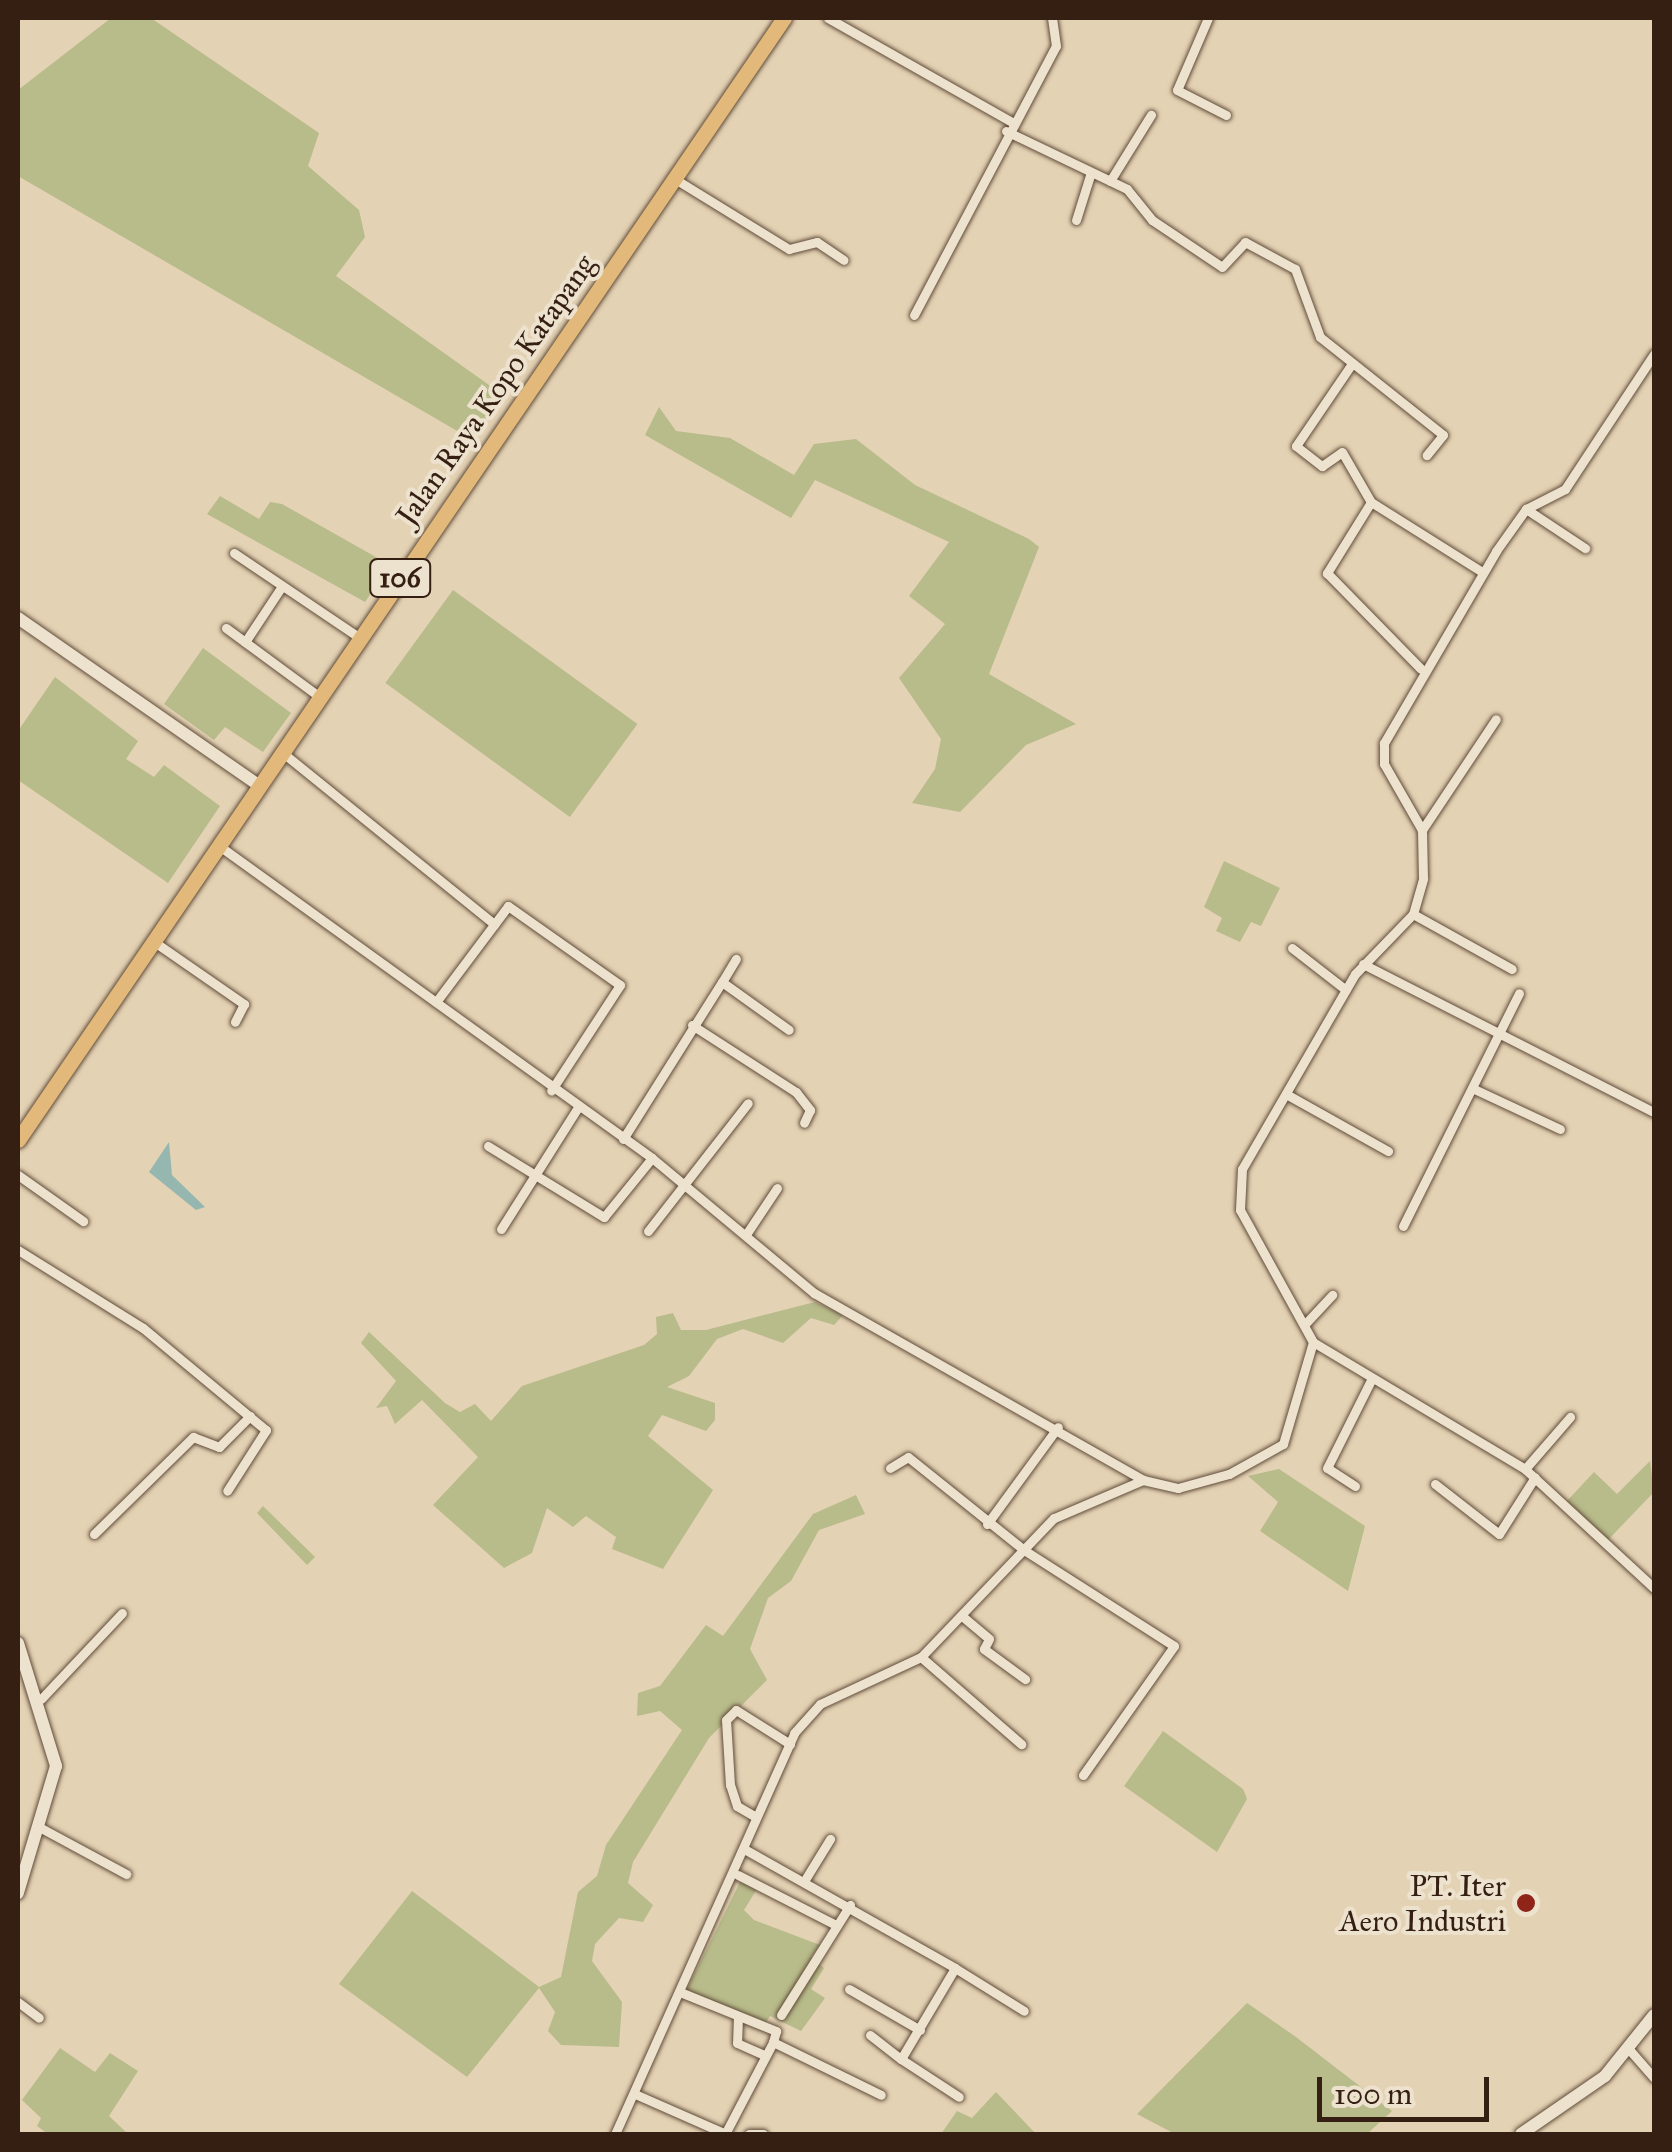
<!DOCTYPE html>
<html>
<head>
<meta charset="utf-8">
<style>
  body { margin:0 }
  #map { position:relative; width:1672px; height:2152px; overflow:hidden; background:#e4d2b4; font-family:"IM FELL Great Primer",serif }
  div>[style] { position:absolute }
  .green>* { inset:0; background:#b8bb8a; transform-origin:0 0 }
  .water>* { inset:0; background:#95b7af }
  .roads { filter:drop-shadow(0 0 2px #604c3a) drop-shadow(0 0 2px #604c3a) }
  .street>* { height:9px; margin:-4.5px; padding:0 4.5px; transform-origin:4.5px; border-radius:4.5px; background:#ede2ce }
  .secondary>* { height:12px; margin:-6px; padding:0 6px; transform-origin:6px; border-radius:6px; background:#ede2ce }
  .primary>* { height:15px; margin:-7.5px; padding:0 7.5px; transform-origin:7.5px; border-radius:7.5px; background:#e2b97a }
  .dots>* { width:28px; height:28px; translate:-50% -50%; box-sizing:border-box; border:5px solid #ede2ce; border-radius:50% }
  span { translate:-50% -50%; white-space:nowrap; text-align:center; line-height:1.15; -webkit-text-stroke:8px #ede2ce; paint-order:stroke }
  .shield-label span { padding:2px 8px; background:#ede2ce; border:2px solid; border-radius:8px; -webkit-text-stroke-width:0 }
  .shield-label { font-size:28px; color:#341f12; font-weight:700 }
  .street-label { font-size:30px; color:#341f12 }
  .poi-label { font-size:30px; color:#341f12 }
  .right { translate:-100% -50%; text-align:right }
  .frame { position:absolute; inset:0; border:20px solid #341f12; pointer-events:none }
  .scale { position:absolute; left:1317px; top:2077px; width:172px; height:45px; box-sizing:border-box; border:5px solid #341f12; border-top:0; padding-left:12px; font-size:30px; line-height:35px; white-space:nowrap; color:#341f12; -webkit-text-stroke:8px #ede2ce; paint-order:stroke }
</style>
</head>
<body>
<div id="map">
  <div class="green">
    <i style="clip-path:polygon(111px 18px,151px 18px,319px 133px,308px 166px,359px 210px,365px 237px,336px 276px,503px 395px,471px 439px,18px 176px,18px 90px)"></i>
    <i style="clip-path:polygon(659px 407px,676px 431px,730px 438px,794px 475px,814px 444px,856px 439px,915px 485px,1029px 539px,1039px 547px,989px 674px,1076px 724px,1026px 745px,960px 812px,912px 803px,935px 769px,941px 739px,899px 678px,945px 624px,909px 596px,949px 542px,815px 480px,791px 518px,645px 435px)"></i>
    <i style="clip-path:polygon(220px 496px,259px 519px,270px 502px,282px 504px,390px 565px,365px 602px,207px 514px)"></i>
    <i style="left:453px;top:590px;width:228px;height:115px;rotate:36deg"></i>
    <i style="clip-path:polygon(203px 648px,291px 713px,263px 752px,225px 727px,214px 740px,164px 704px)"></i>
    <i style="clip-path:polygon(55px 677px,138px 741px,126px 759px,154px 777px,164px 765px,220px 806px,168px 883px,18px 780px,18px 731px)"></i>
    <i style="clip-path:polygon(1224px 861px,1280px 888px,1261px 926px,1251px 922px,1240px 942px,1216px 931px,1222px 918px,1204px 907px)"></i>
    <i style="clip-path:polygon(815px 1302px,843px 1315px,834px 1325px,811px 1318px,783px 1343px,743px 1329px,717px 1339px,689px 1376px,667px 1387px,715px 1403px,715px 1420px,706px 1431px,662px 1415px,648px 1436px,713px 1490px,663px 1569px,612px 1549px,616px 1537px,586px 1516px,573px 1527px,547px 1508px,532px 1553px,504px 1568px,433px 1505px,478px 1457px,422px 1400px,395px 1424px,387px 1406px,376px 1408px,396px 1381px,361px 1343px,369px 1332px,445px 1403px,460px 1412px,475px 1404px,491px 1421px,522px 1386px,644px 1345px,657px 1334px,656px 1317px,673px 1313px,681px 1330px,706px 1330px)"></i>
    <i style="clip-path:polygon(1650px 1461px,1654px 1492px,1608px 1540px,1566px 1502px,1594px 1472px,1617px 1494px)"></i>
    <i style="clip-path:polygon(1279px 1469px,1365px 1526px,1348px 1591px,1260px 1531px,1278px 1502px,1248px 1476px)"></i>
    <i style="clip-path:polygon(856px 1495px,865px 1514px,819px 1530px,791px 1581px,768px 1598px,750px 1649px,767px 1680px,709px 1738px,633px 1862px,628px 1883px,653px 1905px,643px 1922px,619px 1918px,595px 1944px,592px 1961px,622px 2002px,619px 2047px,561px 2045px,548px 2031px,555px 2012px,539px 1988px,467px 2077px,339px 1984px,412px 1891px,539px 1987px,561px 1977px,578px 1892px,597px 1876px,606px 1845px,682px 1730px,660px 1711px,637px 1716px,638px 1693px,660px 1686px,706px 1625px,723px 1636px,813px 1514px)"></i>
    <i style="clip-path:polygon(263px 1506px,315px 1557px,307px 1565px,257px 1513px)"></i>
    <i style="clip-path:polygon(1163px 1731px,1243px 1789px,1247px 1799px,1217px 1852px,1124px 1786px)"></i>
    <i style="clip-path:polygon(741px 1880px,757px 1889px,744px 1910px,754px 1920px,820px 1945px,811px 1957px,824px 1968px,811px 1989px,825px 1998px,801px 2031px,770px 2016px,762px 2029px,684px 1995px)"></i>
    <i style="clip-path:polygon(1247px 2003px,1296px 2037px,1392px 2111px,1367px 2134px,1175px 2134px,1137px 2114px)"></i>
    <i style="clip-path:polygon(60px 2048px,95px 2072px,110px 2053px,138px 2071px,109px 2116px,128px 2134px,48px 2134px,37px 2126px,41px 2118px,22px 2100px)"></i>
    <i style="clip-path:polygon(996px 2092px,1036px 2134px,941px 2134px,957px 2111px,972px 2118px)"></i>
  </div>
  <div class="water">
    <i style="clip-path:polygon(169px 1142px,172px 1175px,205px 1207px,196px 1210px,149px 1172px)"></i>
  </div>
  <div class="roads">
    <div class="street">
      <i style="left:828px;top:18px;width:211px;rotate:29.5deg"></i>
      <i style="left:1208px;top:18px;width:78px;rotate:113.3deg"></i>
      <i style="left:1177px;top:90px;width:55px;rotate:27deg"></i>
      <i style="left:1006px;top:131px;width:134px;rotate:25.6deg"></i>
      <i style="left:1127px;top:189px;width:40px;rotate:51deg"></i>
      <i style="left:1152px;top:220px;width:84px;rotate:33.9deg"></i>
      <i style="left:1222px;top:267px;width:34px;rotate:-47deg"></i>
      <i style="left:1245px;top:242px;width:57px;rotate:28.4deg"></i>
      <i style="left:1295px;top:269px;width:72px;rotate:69.8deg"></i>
      <i style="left:1320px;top:337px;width:157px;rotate:38.5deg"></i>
      <i style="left:1443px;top:435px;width:26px;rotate:129deg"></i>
      <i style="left:675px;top:179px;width:134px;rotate:31.6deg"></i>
      <i style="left:789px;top:249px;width:29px;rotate:-14deg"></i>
      <i style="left:817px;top:242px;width:32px;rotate:34deg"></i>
      <i style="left:1110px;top:181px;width:78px;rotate:-58.2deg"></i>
      <i style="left:1076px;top:220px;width:50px;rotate:-72.6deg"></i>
      <i style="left:914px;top:315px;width:304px;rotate:-62.2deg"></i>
      <i style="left:1056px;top:46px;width:28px;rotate:-98deg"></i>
      <i style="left:1351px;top:365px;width:98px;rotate:124.2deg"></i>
      <i style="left:1296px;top:446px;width:33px;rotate:38deg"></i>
      <i style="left:1322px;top:466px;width:24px;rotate:-35deg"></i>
      <i style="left:1342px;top:452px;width:58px;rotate:59.9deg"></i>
      <i style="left:1371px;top:502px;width:131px;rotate:32.2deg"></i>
      <i style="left:1371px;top:502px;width:84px;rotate:121.8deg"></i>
      <i style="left:1327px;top:573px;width:134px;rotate:45.6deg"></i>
      <i style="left:1526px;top:509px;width:71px;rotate:33.5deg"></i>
      <i style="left:234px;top:553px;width:152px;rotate:34deg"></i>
      <i style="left:226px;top:628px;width:117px;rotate:36.3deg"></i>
      <i style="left:245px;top:642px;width:67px;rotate:-56.5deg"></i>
      <i style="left:283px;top:753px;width:272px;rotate:39deg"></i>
      <i style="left:1422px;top:830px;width:133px;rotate:-56.3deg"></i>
      <i style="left:218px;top:845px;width:535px;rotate:35.8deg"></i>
      <i style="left:652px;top:1158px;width:211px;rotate:39.8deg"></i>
      <i style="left:814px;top:1293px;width:378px;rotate:29.6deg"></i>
      <i style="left:1143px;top:1480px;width:36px;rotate:13deg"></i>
      <i style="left:1178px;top:1488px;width:53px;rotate:-15.4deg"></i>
      <i style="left:1229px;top:1474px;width:62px;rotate:-29.1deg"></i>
      <i style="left:1283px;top:1444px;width:106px;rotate:-73.6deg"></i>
      <i style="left:1313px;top:1342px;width:151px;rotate:-118.9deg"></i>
      <i style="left:1240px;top:1210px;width:41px;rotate:-87.2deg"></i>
      <i style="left:1242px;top:1169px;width:225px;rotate:-59.9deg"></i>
      <i style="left:1355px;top:974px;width:83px;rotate:-46deg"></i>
      <i style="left:1413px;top:914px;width:37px;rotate:-74deg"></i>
      <i style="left:1423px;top:878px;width:48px;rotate:-91.2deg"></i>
      <i style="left:1422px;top:830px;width:76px;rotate:-119.9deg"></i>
      <i style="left:1384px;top:764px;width:21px;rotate:-90deg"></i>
      <i style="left:1384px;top:743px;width:222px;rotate:-59.7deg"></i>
      <i style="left:1496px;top:551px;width:52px;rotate:-54.5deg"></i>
      <i style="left:1526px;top:509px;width:44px;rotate:-27.1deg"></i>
      <i style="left:1565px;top:489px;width:162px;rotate:-56.6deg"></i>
      <i style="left:1413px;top:914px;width:113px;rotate:29.1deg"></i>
      <i style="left:153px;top:941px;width:111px;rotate:34.7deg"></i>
      <i style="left:244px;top:1004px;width:20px;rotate:117deg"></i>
      <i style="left:1292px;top:948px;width:68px;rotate:37.9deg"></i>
      <i style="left:1363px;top:964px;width:326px;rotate:27deg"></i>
      <i style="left:722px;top:982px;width:27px;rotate:-59deg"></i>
      <i style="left:436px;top:1002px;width:120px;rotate:-53.1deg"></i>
      <i style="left:508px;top:906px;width:137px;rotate:35.2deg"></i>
      <i style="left:620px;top:985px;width:126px;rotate:123.1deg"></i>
      <i style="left:692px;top:1025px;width:124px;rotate:32.8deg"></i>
      <i style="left:796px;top:1092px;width:23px;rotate:52deg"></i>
      <i style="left:810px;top:1110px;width:14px;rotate:115deg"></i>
      <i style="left:1472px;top:1088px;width:97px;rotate:25deg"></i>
      <i style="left:1286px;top:1094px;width:117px;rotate:29.2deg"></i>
      <i style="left:623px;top:1139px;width:186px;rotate:-57.8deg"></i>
      <i style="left:722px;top:982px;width:82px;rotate:35.6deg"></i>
      <i style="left:488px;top:1146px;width:136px;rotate:31.5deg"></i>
      <i style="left:604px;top:1217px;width:76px;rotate:-50.9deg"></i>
      <i style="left:18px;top:1175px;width:80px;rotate:35.3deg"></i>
      <i style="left:1403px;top:1226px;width:260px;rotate:-63.5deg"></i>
      <i style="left:501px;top:1229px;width:144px;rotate:-57.7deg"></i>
      <i style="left:648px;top:1231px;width:162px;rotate:-52deg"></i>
      <i style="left:747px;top:1233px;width:54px;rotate:-56.3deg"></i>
      <i style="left:18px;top:1250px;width:147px;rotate:32deg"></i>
      <i style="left:143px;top:1328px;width:160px;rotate:39.7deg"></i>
      <i style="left:266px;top:1430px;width:72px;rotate:122.6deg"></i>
      <i style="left:1305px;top:1324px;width:40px;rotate:-47deg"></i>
      <i style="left:1313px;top:1342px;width:247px;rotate:30.9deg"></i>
      <i style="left:1525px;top:1469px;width:176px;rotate:42.7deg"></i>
      <i style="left:890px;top:1468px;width:21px;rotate:-31deg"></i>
      <i style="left:908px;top:1457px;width:149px;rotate:38.7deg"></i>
      <i style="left:1024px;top:1550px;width:178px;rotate:32.6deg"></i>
      <i style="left:1174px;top:1646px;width:158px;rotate:125.2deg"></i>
      <i style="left:1525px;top:1469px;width:69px;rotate:-49.1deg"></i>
      <i style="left:1435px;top:1484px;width:81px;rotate:38deg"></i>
      <i style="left:1499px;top:1534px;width:67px;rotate:-57.7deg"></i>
      <i style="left:1355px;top:1486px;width:33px;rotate:-147deg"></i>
      <i style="left:1327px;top:1468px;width:98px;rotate:-63.4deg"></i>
      <i style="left:987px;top:1524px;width:120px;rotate:-53.8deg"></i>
      <i style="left:94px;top:1534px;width:139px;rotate:-44.4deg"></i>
      <i style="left:193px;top:1437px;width:28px;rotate:21deg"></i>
      <i style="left:219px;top:1447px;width:44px;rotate:-45deg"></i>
      <i style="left:962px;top:1616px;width:35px;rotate:40deg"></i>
      <i style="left:989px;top:1639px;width:11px;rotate:117deg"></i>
      <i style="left:984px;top:1649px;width:51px;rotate:36.2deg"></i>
      <i style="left:921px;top:1657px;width:133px;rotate:41deg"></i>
      <i style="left:41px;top:1699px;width:118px;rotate:-46.7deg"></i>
      <i style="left:756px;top:1817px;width:22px;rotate:-150deg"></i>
      <i style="left:737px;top:1806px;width:22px;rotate:-108deg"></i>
      <i style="left:730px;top:1785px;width:65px;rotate:-93.5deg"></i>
      <i style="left:726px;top:1720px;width:14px;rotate:-45deg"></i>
      <i style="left:736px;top:1710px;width:64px;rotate:32.2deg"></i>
      <i style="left:41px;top:1828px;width:97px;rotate:28.4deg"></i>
      <i style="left:746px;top:1850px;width:240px;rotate:29.4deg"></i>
      <i style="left:955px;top:1968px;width:106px;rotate:120.7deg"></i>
      <i style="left:901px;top:2059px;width:69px;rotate:33.2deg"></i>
      <i style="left:738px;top:1875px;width:110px;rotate:27deg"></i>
      <i style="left:806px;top:1878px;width:46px;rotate:-58.4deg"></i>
      <i style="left:955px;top:1968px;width:81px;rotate:31.9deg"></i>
      <i style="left:849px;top:1989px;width:82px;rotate:30deg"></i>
      <i style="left:680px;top:1992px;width:104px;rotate:22.1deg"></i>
      <i style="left:776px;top:2031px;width:11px;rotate:105deg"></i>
      <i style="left:18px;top:2002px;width:26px;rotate:37deg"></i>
      <i style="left:781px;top:2015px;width:130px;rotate:-57.9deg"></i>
      <i style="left:738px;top:2016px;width:27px;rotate:92deg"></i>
      <i style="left:737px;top:2043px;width:30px;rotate:24deg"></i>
      <i style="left:870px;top:2035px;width:39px;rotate:38deg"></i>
      <i style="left:1627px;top:2047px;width:41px;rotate:48.9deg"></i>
      <i style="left:635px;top:2094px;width:99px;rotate:23.7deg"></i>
      <i style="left:615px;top:2134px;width:439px;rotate:-65.9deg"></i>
      <i style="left:794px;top:1733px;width:39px;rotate:-48deg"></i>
      <i style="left:820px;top:1704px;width:111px;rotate:-25deg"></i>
      <i style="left:921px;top:1657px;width:192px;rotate:-46.3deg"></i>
      <i style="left:1054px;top:1518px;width:97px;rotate:-23.1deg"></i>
      <i style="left:725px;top:2134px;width:104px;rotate:-62.4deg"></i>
      <i style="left:773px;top:2042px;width:120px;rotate:26.1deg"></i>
      <i style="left:749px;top:2134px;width:14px"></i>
    </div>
    <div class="secondary">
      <i style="left:18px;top:618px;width:292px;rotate:34.8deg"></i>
      <i style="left:18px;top:1643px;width:129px;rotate:72.8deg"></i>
      <i style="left:56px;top:1766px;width:133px;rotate:106.7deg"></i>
      <i style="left:1521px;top:2134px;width:102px;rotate:-34.6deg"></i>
      <i style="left:1605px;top:2076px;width:78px;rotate:-51.2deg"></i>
    </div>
    <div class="primary">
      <i style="left:18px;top:1140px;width:1359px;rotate:-55.68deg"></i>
    </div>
  </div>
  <div class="dots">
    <i style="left:1526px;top:1903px;background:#8f2418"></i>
  </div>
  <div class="shield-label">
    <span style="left:400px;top:578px">106</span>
  </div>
  <div class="street-label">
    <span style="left:496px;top:390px;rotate:-55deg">Jalan Raya Kopo Katapang</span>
  </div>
  <div class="poi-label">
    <span class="right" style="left:1506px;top:1903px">PT. Iter<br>Aero Industri</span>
  </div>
  <div class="frame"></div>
  <div class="scale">100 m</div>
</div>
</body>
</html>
